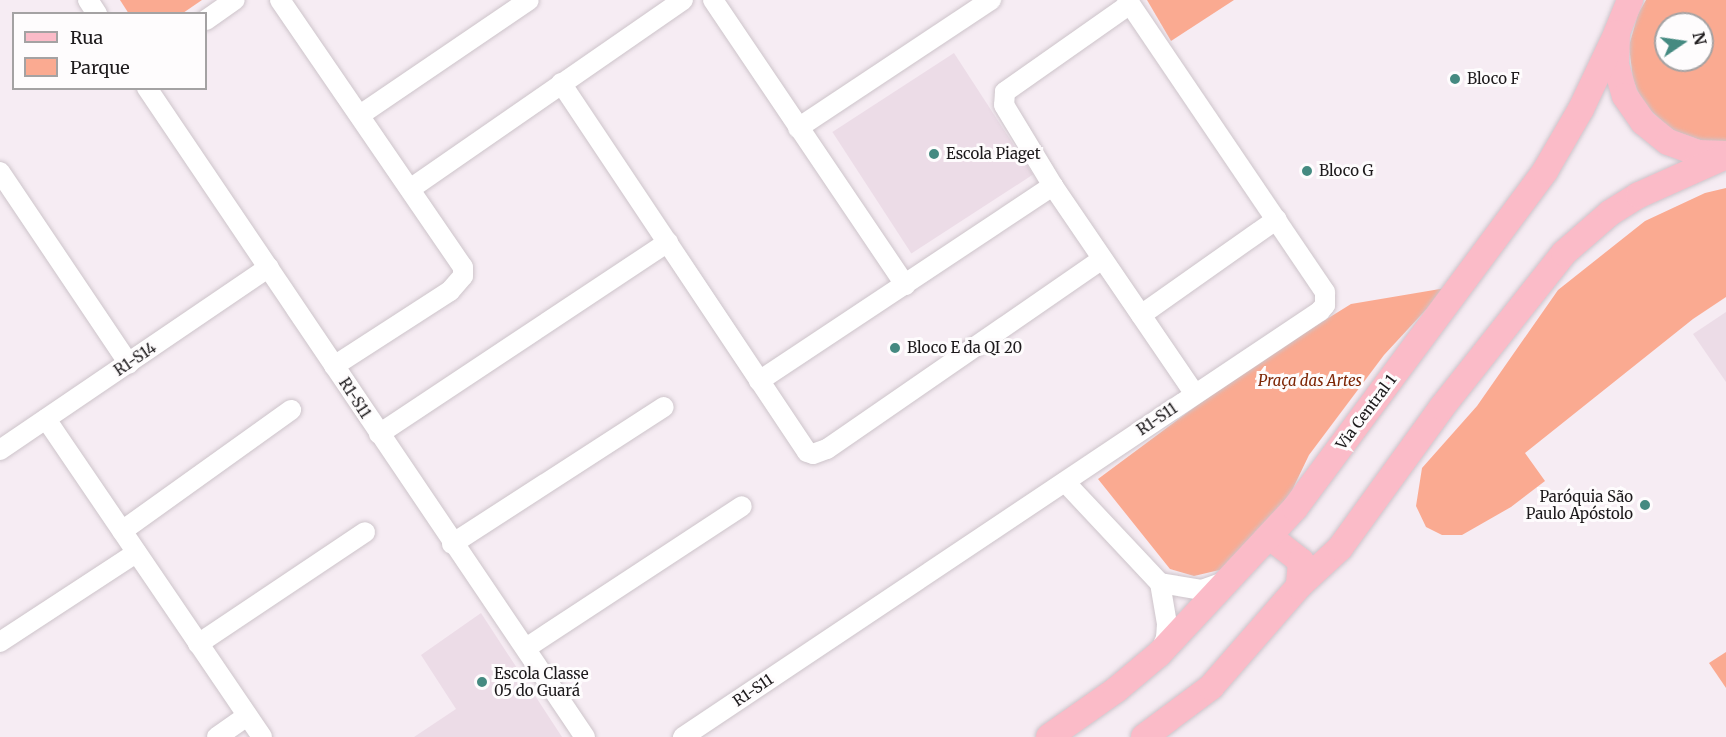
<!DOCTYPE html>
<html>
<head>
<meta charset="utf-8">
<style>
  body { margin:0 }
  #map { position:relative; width:1726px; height:737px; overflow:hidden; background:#f6ecf3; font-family:Merriweather,serif }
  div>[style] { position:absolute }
  .built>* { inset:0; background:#ecdce7; transform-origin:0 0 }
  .green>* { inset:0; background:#faaa91 }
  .roads { filter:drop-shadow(0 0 2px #cdc4ca) drop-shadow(0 0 2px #cdc4ca) }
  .minor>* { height:20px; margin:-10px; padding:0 10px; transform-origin:10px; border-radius:10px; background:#fff }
  .major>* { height:26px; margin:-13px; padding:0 13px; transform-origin:13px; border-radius:13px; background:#fbbbc8 }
  .dots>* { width:16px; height:16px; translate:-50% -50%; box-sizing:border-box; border:3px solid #fefcfd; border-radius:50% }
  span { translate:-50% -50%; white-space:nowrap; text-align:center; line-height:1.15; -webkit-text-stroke:6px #fefcfd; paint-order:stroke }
  .poi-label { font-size:15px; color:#1d1a1c }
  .left { translate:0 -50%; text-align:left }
  .right { translate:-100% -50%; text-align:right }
  .street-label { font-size:15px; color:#1d1a1c }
  .park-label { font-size:15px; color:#7d2504; font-style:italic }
  .legend { position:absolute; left:12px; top:12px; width:195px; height:78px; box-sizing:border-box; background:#fefcfd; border:2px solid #a4a2a3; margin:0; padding:8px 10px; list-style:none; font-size:18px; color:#1d1a1c }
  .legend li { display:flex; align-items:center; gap:12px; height:30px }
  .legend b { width:30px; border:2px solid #a4a2a3 }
  .north { position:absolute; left:1654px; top:12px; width:60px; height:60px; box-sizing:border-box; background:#fefcfd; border:2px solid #a4a2a3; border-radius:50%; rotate:77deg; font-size:16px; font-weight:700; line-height:24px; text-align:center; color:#1d1a1c }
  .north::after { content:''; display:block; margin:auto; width:21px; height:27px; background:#458a81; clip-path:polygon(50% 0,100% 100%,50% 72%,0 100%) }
</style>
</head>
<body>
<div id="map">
  <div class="built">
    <i style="left:954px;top:53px;width:145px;height:145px;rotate:57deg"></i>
    <i style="clip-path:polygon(1726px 312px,1726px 382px,1693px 334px)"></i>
    <i style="clip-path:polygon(481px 613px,562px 737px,414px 737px,456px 709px,421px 655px)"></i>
  </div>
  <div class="green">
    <i style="clip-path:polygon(120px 0,202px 0,183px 13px,129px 14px)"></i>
    <i style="clip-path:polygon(1147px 0,1234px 0,1171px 41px)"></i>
    <i style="clip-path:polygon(evenodd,1646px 0,1726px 0,1726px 142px,1703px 141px,1672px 130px,1648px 108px,1639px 94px,1633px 79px,1629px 46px,1638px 14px,1646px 0,1666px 24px,1702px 24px,1702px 60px,1666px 60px,1666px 24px)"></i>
    <i style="clip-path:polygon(1726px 188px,1726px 297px,1693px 319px,1525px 453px,1545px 481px,1511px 507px,1462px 535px,1442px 535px,1426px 527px,1416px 506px,1422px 468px,1477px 406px,1558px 290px,1645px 221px,1705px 193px)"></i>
    <i style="clip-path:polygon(1446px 288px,1384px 355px,1309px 455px,1285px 505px,1228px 568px,1194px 576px,1170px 569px,1098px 479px,1246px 369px,1351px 304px)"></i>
    <i style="clip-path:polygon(1726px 652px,1726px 688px,1709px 663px)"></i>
  </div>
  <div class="roads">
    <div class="minor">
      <i style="left:88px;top:0;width:17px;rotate:57deg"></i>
      <i style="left:280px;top:0;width:324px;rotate:55.6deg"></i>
      <i style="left:463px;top:267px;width:9px;rotate:90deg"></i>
      <i style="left:463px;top:276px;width:20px;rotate:131deg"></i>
      <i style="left:450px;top:291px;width:138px;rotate:147.1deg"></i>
      <i style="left:713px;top:0;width:344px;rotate:56deg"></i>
      <i style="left:1130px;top:4px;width:153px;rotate:144.9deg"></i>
      <i style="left:1005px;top:92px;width:13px;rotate:94deg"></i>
      <i style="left:1004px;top:105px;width:95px;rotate:58.8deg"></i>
      <i style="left:1053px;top:186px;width:250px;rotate:55.7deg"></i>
      <i style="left:206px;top:20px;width:35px;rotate:-35deg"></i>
      <i style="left:561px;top:83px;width:443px;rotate:56.3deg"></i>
      <i style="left:807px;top:452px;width:6px;rotate:18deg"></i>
      <i style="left:813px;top:454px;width:15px;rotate:-20deg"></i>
      <i style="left:827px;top:449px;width:334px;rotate:-34.6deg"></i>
      <i style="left:147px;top:88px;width:783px;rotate:55.99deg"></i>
      <i style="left:360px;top:115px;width:204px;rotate:-34.2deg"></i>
      <i style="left:798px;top:128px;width:232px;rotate:-33.6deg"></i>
      <i style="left:0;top:172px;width:231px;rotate:56.1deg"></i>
      <i style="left:410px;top:189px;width:332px;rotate:-34.7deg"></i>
      <i style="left:1141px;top:315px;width:166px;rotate:-35.2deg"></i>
      <i style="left:759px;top:381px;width:353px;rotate:-33.6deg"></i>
      <i style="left:46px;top:419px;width:384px;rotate:55.8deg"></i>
      <i style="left:379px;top:434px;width:347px;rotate:-33.6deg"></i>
      <i style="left:0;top:450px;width:325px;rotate:-34.2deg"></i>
      <i style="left:1065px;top:482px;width:139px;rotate:46.8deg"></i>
      <i style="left:1160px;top:583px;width:42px;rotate:80.3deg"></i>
      <i style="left:1167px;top:624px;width:14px;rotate:94deg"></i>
      <i style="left:1166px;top:638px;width:15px;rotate:113deg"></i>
      <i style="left:122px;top:531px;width:208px;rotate:-35.6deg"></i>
      <i style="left:452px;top:544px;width:252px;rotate:-32.9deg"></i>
      <i style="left:1160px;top:583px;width:43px;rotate:9.5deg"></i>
      <i style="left:1202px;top:590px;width:23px;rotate:-20deg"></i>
      <i style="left:0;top:642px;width:163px;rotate:-33.2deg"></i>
      <i style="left:198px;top:644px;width:201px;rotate:-33.8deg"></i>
      <i style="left:526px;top:648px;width:258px;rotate:-33.3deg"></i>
      <i style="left:217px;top:737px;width:37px;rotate:-35deg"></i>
      <i style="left:683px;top:737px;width:766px;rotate:-33.77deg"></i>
      <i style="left:1320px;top:311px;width:8px;rotate:-50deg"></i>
      <i style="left:1325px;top:305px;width:13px;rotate:-90deg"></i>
      <i style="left:1325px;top:292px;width:353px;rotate:-124.1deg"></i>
    </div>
    <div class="major">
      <i style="left:1630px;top:0;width:35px;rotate:112deg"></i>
      <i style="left:1617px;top:33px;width:32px;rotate:92deg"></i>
      <i style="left:1616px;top:65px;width:32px;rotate:74deg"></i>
      <i style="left:1625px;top:96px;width:32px;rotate:55deg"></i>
      <i style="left:1643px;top:122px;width:32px;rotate:39deg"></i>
      <i style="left:1668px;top:142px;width:32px;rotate:20deg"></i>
      <i style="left:1698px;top:153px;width:28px;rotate:2deg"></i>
      <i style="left:1270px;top:537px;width:39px;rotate:38deg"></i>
      <i style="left:1301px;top:561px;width:25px;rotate:95deg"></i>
      <i style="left:1049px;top:737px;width:82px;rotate:-35deg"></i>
      <i style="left:1116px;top:690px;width:56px;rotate:-39.9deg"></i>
      <i style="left:1159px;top:654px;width:200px;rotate:-47deg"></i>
      <i style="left:1295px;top:508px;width:420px;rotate:-53.4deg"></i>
      <i style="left:1545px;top:171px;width:72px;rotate:-59.9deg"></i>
      <i style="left:1581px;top:109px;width:84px;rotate:-64.7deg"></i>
      <i style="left:1144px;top:737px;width:84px;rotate:-36.7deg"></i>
      <i style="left:1211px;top:687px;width:134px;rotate:-48.9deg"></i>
      <i style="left:1299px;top:586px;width:56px;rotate:-42.8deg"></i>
      <i style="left:1340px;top:548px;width:174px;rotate:-54.1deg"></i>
      <i style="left:1442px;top:407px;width:196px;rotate:-51.6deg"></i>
      <i style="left:1564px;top:253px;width:61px;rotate:-41deg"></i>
      <i style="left:1610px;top:213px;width:34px;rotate:-32deg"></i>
      <i style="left:1639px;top:195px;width:95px;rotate:-24.1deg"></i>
    </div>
  </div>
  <div class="dots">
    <i style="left:1455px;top:79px;background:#458a81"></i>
    <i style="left:934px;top:154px;background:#458a81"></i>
    <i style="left:1307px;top:171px;background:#458a81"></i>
    <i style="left:895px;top:348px;background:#458a81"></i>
    <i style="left:1645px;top:505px;background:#458a81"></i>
    <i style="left:482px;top:682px;background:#458a81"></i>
  </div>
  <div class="poi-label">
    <span class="left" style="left:1467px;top:79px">Bloco F</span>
    <span class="left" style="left:946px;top:154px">Escola Piaget</span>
    <span class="left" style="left:1319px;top:171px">Bloco G</span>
    <span class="left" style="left:907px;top:348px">Bloco E da QI 20</span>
    <span class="right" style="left:1633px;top:505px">Paróquia São<br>Paulo Apóstolo</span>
    <span class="left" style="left:494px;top:682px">Escola Classe<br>05 do Guará</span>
  </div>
  <div class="street-label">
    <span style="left:135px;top:359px;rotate:-34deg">R1-S14</span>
    <span style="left:355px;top:398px;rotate:57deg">R1-S11</span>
    <span style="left:1366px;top:412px;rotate:-53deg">Via Central 1</span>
    <span style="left:1157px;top:419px;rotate:-34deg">R1-S11</span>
    <span style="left:753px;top:690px;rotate:-34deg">R1-S11</span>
  </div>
  <div class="park-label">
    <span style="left:1310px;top:381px">Praça das Artes</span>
  </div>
  <ul class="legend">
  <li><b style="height:8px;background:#fbbbc8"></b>Rua</li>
  <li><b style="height:16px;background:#faaa91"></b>Parque</li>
  </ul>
  <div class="north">N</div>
</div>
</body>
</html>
